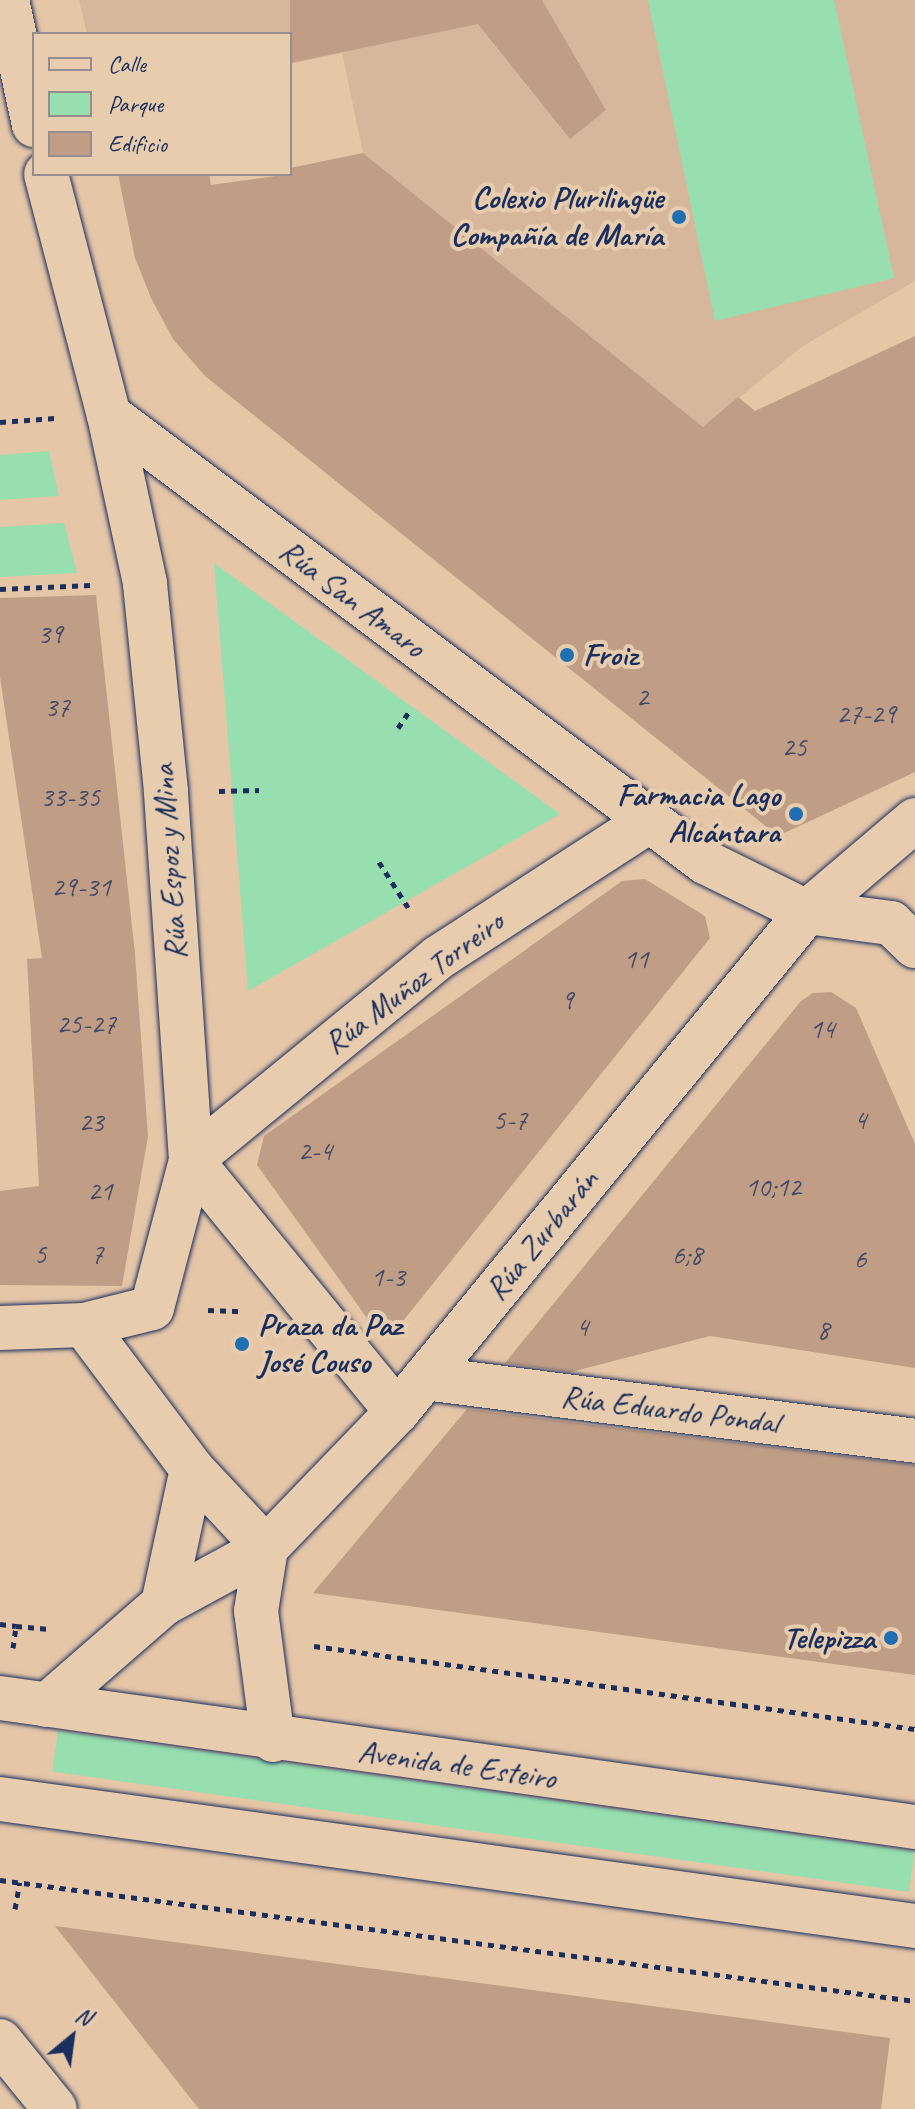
<!DOCTYPE html>
<html>
<head>
<meta charset="utf-8">
<style>
  body { margin:0 }
  #map { position:relative; width:915px; height:2109px; overflow:hidden; background:#e5c6a7; font-family:Caveat,sans-serif }
  div>[style] { position:absolute }
  .built>* { inset:0; background:#d6b79c }
  .green>* { inset:0; background:#97dfae; transform-origin:0 0 }
  .building>* { inset:0; background:#c09e86 }
  .path>* { height:5px; margin-top:-2.5px; transform-origin:0; background:repeating-linear-gradient(90deg,#1b2f5e 0 6px,transparent 0 12px) }
  .roads { filter:drop-shadow(0 0 2px #1b2f5e) drop-shadow(0 0 2px #1b2f5e) }
  .pedestrian>* { height:44px; margin:-22px; padding:0 22px; transform-origin:22px; border-radius:22px; background:#e7ccae }
  .minor>* { height:44px; margin:-22px; padding:0 22px; transform-origin:22px; border-radius:22px; background:#e7ccae }
  .secondary>* { height:44px; margin:-22px; padding:0 22px; transform-origin:22px; border-radius:22px; background:#e7ccae }
  .dots>* { width:22px; height:22px; translate:-50% -50%; box-sizing:border-box; border:4px solid #e7ccae; border-radius:50% }
  span { translate:-50% -50%; white-space:nowrap; text-align:center; line-height:1.15; -webkit-text-stroke:8px #e7ccae; paint-order:stroke }
  .number-label { font-size:28px; color:#444b68 }
  .number-label span { -webkit-text-stroke-width:0 }
  .poi-label { font-size:32px; color:#1b2f5e; font-weight:700 }
  .right { translate:-100% -50%; text-align:right }
  .left { translate:0 -50%; text-align:left }
  .street-label { font-size:32px; color:#1b2f5e }
  .legend { position:absolute; left:32px; top:32px; width:260px; height:144px; box-sizing:border-box; background:#e7ccae; border:2px solid #958d8e; margin:0; padding:10px 14px; list-style:none; font-size:24px; color:#1b2f5e }
  .legend li { display:flex; align-items:center; gap:16px; height:40px }
  .legend b { width:40px; border:2px solid #958d8e }
  .north { position:absolute; left:32px; top:1997px; width:80px; height:80px; -webkit-text-stroke:6px #e7ccae; paint-order:stroke; rotate:29deg; font-size:22px; font-weight:700; line-height:32px; text-align:center; color:#1b2f5e }
  .north::after { content:''; display:block; margin:auto; width:28px; height:36px; background:#1b2f5e; clip-path:polygon(50% 0,100% 100%,50% 72%,0 100%) }
</style>
</head>
<body>
<div id="map">
  <div class="built">
    <i style="clip-path:polygon(79px 0,915px 0,915px 281px,803px 346px,703px 427px,363px 153px,342px 53px,290px 64px,290px 34px,87px 34px)"></i>
  </div>
  <div class="green">
    <i style="clip-path:polygon(648px 0,834px 0,894px 278px,715px 321px)"></i>
    <i style="clip-path:polygon(49px 451px,59px 496px,0 500px,0 455px)"></i>
    <i style="clip-path:polygon(64px 523px,77px 573px,0 577px,0 527px)"></i>
    <i style="clip-path:polygon(214px 563px,560px 814px,248px 991px)"></i>
    <i style="left:58px;top:1731px;width:865px;height:41px;rotate:8deg"></i>
  </div>
  <div class="building">
    <i style="clip-path:polygon(290px 0,542px 0,606px 110px,570px 139px,478px 24px,290px 63px)"></i>
    <i style="clip-path:polygon(363px 153px,703px 427px,738px 397px,755px 411px,915px 336px,915px 772px,778px 836px,205px 376px,173px 339px,151px 298px,135px 258px,118px 174px,209px 174px,211px 185px,290px 174px,290px 168px)"></i>
    <i style="clip-path:polygon(96px 595px,135px 954px,148px 1136px,122px 1286px,0 1285px,0 1191px,39px 1186px,27px 959px,42px 958px,0 677px,0 598px)"></i>
    <i style="clip-path:polygon(645px 879px,705px 916px,710px 938px,395px 1331px,372px 1325px,257px 1165px,264px 1136px,622px 881px)"></i>
    <i style="clip-path:polygon(831px 992px,856px 1008px,915px 1144px,915px 1368px,710px 1336px,571px 1372px,505px 1363px,801px 1001px,813px 993px)"></i>
    <i style="clip-path:polygon(467px 1409px,915px 1465px,915px 1675px,313px 1593px)"></i>
    <i style="clip-path:polygon(55px 1926px,890px 2038px,881px 2109px,199px 2109px)"></i>
  </div>
  <div class="path">
    <i style="left:0;top:422px;width:55px;rotate:-4.2deg"></i>
    <i style="left:0;top:589px;width:91px;rotate:-2.5deg"></i>
    <i style="left:398px;top:728px;width:23px;rotate:-56deg"></i>
    <i style="left:219px;top:791px;width:40px;rotate:-1.4deg"></i>
    <i style="left:379px;top:862px;width:59px;rotate:57.4deg"></i>
    <i style="left:208px;top:1310px;width:34px;rotate:2deg"></i>
    <i style="left:0;top:1624px;width:16px;rotate:7deg"></i>
    <i style="left:314px;top:1646px;width:607px;rotate:7.86deg"></i>
    <i style="left:13px;top:1648px;width:22px;rotate:-82deg"></i>
    <i style="left:16px;top:1626px;width:36px;rotate:5deg"></i>
    <i style="left:0;top:1880px;width:923px;rotate:7.53deg"></i>
    <i style="left:15px;top:1909px;width:27px;rotate:-80deg"></i>
  </div>
  <div class="roads">
    <div class="pedestrian">
      <i style="left:425px;top:1378px;width:494px;rotate:7.3deg"></i>
    </div>
    <div class="minor">
      <i style="left:7px;top:0;width:128px;rotate:77.8deg"></i>
      <i style="left:46px;top:174px;width:249px;rotate:75.4deg"></i>
      <i style="left:109px;top:415px;width:745px;rotate:36.87deg"></i>
      <i style="left:705px;top:862px;width:114px;rotate:26.1deg"></i>
      <i style="left:807px;top:912px;width:85px;rotate:7.5deg"></i>
      <i style="left:891px;top:923px;width:33px;rotate:44deg"></i>
      <i style="left:191px;top:1160px;width:320px;rotate:-39.3deg"></i>
      <i style="left:439px;top:957px;width:249px;rotate:-32.9deg"></i>
      <i style="left:191px;top:1160px;width:325px;rotate:50.7deg"></i>
      <i style="left:84px;top:1325px;width:180px;rotate:53.1deg"></i>
      <i style="left:192px;top:1469px;width:108px;rotate:46.9deg"></i>
      <i style="left:0;top:1328px;width:84px;rotate:-2deg"></i>
      <i style="left:84px;top:1325px;width:70px;rotate:-14deg"></i>
      <i style="left:152px;top:1308px;width:153px;rotate:-75.2deg"></i>
      <i style="left:191px;top:1160px;width:370px;rotate:-93.9deg"></i>
      <i style="left:166px;top:791px;width:209px;rotate:-95.8deg"></i>
      <i style="left:145px;top:583px;width:172px;rotate:-102.1deg"></i>
      <i style="left:266px;top:1548px;width:64px;rotate:99deg"></i>
      <i style="left:256px;top:1611px;width:130px;rotate:82.5deg"></i>
      <i style="left:163px;top:1604px;width:117px;rotate:-28.5deg"></i>
      <i style="left:266px;top:1548px;width:189px;rotate:-46.1deg"></i>
      <i style="left:397px;top:1412px;width:647px;rotate:-50.65deg"></i>
      <i style="left:807px;top:912px;width:142px;rotate:-40.4deg"></i>
      <i style="left:47px;top:1705px;width:154px;rotate:-41deg"></i>
      <i style="left:163px;top:1604px;width:138px;rotate:-77.9deg"></i>
      <i style="left:0;top:2041px;width:87px;rotate:51deg"></i>
    </div>
    <div class="secondary">
      <i style="left:0;top:1698px;width:924px;rotate:8.02deg"></i>
      <i style="left:0;top:1799px;width:924px;rotate:7.9deg"></i>
    </div>
  </div>
  <div class="dots">
    <i style="left:679px;top:217px;background:#1f6fb2"></i>
    <i style="left:567px;top:655px;background:#1f6fb2"></i>
    <i style="left:796px;top:814px;background:#1f6fb2"></i>
    <i style="left:242px;top:1344px;background:#1f6fb2"></i>
    <i style="left:891px;top:1638px;background:#1f6fb2"></i>
  </div>
  <div class="number-label">
    <span style="left:50px;top:634px">39</span>
    <span style="left:642px;top:697px">2</span>
    <span style="left:57px;top:707px">37</span>
    <span style="left:866px;top:714px">27-29</span>
    <span style="left:794px;top:747px">25</span>
    <span style="left:70px;top:797px">33-35</span>
    <span style="left:81px;top:887px">29-31</span>
    <span style="left:636px;top:959px">11</span>
    <span style="left:567px;top:1000px">9</span>
    <span style="left:86px;top:1024px">25-27</span>
    <span style="left:822px;top:1029px">14</span>
    <span style="left:510px;top:1120px">5-7</span>
    <span style="left:860px;top:1120px">4</span>
    <span style="left:91px;top:1122px">23</span>
    <span style="left:315px;top:1151px">2-4</span>
    <span style="left:773px;top:1187px">10;12</span>
    <span style="left:100px;top:1191px">21</span>
    <span style="left:40px;top:1254px">5</span>
    <span style="left:97px;top:1254px">7</span>
    <span style="left:687px;top:1255px">6;8</span>
    <span style="left:860px;top:1259px">6</span>
    <span style="left:388px;top:1277px">1-3</span>
    <span style="left:582px;top:1327px">4</span>
    <span style="left:823px;top:1330px">8</span>
  </div>
  <div class="poi-label">
    <span class="right" style="left:663px;top:217px">Colexio Plurilingüe<br>Compañía de María</span>
    <span class="left" style="left:583px;top:655px">Froiz</span>
    <span class="right" style="left:780px;top:814px">Farmacia Lago<br>Alcántara</span>
    <span class="left" style="left:258px;top:1344px">Praza da Paz<br>José Couso</span>
    <span class="right" style="left:875px;top:1638px">Telepizza</span>
  </div>
  <div class="street-label">
    <span style="left:352px;top:599px;rotate:37deg">Rúa San Amaro</span>
    <span style="left:170px;top:862px;rotate:-94deg">Rúa Espoz y Mina</span>
    <span style="left:414px;top:983px;rotate:-37deg">Rúa Muñoz Torreiro</span>
    <span style="left:542px;top:1235px;rotate:-51deg">Rúa Zurbarán</span>
    <span style="left:670px;top:1410px;rotate:7deg">Rúa Eduardo Pondal</span>
    <span style="left:457px;top:1765px;rotate:8deg">Avenida de Esteiro</span>
  </div>
  <ul class="legend">
  <li><b style="height:10px;background:#e7ccae"></b>Calle</li>
  <li><b style="height:22px;background:#97dfae"></b>Parque</li>
  <li><b style="height:22px;background:#c09e86"></b>Edificio</li>
  </ul>
  <div class="north">N</div>
</div>
</body>
</html>
